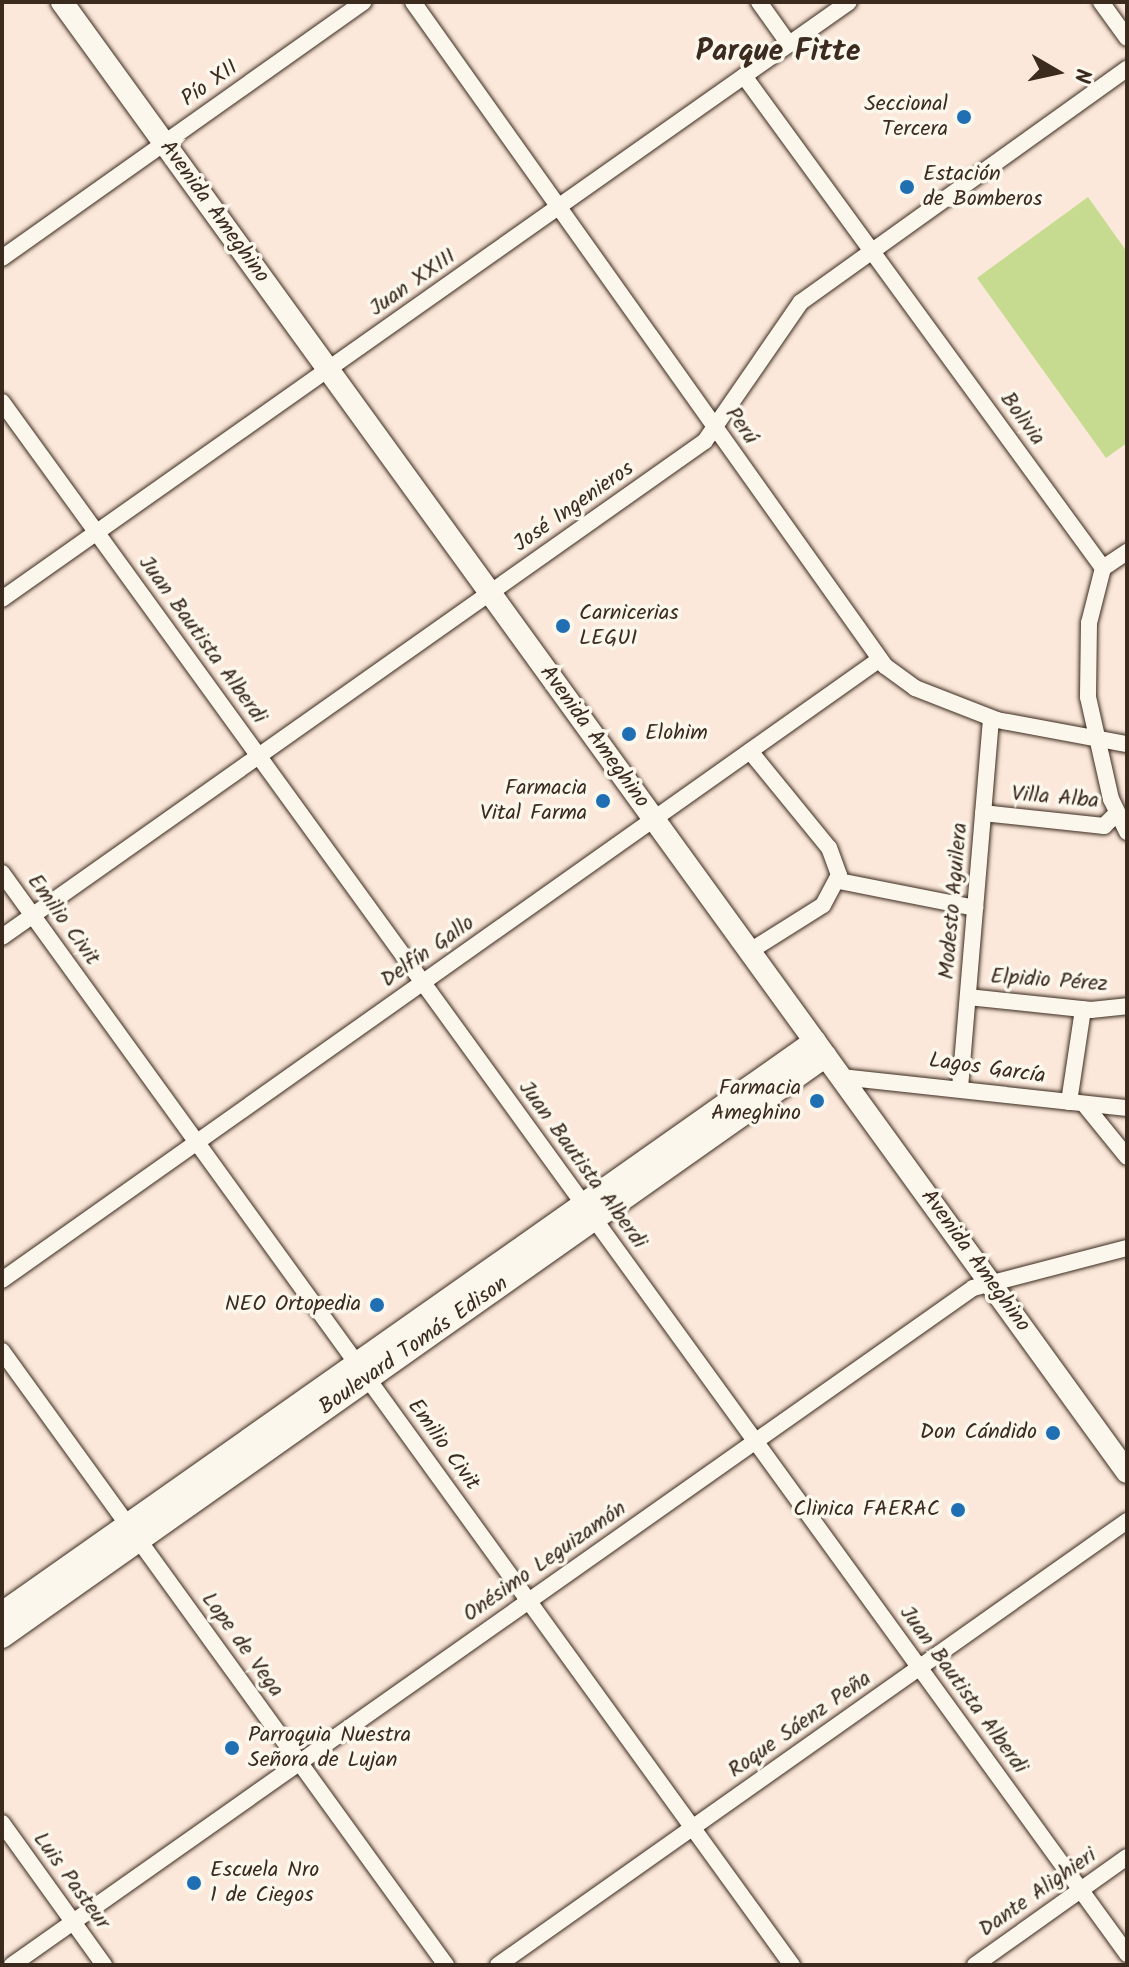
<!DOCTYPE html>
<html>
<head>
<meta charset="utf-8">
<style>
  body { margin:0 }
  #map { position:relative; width:1129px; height:1967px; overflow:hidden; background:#fbe8da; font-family:Kalam,sans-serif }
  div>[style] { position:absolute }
  .green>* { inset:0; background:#c7db90 }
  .roads { filter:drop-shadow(0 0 2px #3b2a1e) drop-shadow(0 0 2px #3b2a1e) }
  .street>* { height:16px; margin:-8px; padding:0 8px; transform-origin:8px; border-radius:8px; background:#fbf7ec }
  .secondary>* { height:22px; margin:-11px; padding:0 11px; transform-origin:11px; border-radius:11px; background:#fbf7ec }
  .dots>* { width:22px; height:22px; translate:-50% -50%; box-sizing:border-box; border:4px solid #fbf7ec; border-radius:50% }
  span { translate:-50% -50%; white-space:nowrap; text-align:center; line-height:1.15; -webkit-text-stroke:7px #fbf7ec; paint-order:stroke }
  .street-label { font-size:22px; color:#3b2a1e }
  .poi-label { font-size:22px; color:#3b2a1e }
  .right { translate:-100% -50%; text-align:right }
  .left { translate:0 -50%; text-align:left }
  .district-label { font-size:30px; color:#3b2a1e; font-weight:700 }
  .frame { position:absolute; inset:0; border:4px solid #3b2a1e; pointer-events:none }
  .north { position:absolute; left:1017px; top:32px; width:80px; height:80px; -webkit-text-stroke:6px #fbf7ec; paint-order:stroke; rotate:99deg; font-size:22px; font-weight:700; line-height:32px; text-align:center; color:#3b2a1e }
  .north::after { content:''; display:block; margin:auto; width:28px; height:36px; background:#3b2a1e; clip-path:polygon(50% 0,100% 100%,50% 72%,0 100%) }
</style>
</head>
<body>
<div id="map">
  <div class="green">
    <i style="clip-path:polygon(1088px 197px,1127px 252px,1127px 443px,1106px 458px,977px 278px)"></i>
  </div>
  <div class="roads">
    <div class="street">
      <i style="left:413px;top:2px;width:815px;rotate:54.59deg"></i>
      <i style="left:885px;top:666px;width:37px;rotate:36deg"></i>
      <i style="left:915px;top:688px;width:88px;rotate:21.3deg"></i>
      <i style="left:997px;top:720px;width:132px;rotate:10.5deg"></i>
      <i style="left:759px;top:2px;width:52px;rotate:54.5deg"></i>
      <i style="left:1101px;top:2px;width:44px;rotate:54.2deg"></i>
      <i style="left:744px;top:76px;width:609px;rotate:53.88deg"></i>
      <i style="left:2px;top:258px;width:443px;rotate:-35.3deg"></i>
      <i style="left:2px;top:402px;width:1917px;rotate:54.06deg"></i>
      <i style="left:1103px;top:568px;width:57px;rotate:104.3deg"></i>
      <i style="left:1089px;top:623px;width:74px;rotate:90.8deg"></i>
      <i style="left:1088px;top:697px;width:105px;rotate:77.3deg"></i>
      <i style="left:1111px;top:799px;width:37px;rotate:64deg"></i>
      <i style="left:1103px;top:568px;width:29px;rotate:-34deg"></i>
      <i style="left:2px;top:599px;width:1036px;rotate:-35.18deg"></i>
      <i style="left:983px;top:813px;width:122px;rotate:6.1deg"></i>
      <i style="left:1104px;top:826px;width:17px;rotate:-45deg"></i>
      <i style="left:2px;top:873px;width:1348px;rotate:54.12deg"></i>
      <i style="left:839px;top:881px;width:139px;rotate:11.2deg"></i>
      <i style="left:2px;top:937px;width:860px;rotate:-35.2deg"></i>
      <i style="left:705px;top:441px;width:169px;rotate:-55.4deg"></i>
      <i style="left:801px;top:302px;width:401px;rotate:-35.6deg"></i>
      <i style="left:750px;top:951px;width:86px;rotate:-32.2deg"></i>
      <i style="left:823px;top:905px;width:34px;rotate:-62deg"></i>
      <i style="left:839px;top:875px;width:29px;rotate:-110deg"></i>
      <i style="left:829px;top:848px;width:125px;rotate:-129.2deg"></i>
      <i style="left:968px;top:997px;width:124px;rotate:6deg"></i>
      <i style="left:1091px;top:1010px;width:36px;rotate:-6deg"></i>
      <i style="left:841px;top:1077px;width:288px;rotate:6.2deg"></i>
      <i style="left:960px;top:1088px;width:371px;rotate:-85.2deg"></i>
      <i style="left:1069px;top:1102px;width:94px;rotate:-81.4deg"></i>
      <i style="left:1084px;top:1104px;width:68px;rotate:50.9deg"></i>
      <i style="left:2px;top:1280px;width:1075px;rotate:-35.27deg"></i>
      <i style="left:2px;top:1351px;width:758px;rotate:54.13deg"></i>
      <i style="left:2px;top:1823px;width:175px;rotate:54.3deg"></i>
      <i style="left:12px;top:1965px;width:1176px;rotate:-35.16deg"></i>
      <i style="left:973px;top:1288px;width:159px;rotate:-14.6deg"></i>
      <i style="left:498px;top:1965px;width:770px;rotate:-35.22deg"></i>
      <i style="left:975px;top:1965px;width:186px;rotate:-35.4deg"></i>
    </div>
    <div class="secondary">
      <i style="left:62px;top:2px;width:1815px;rotate:54.08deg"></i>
      <i style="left:2px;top:1613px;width:994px;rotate:-35.13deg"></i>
      <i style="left:2px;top:1637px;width:1008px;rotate:-35.19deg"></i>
    </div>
  </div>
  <div class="dots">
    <i style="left:964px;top:117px;background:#1f6fb2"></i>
    <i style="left:907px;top:187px;background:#1f6fb2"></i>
    <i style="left:563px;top:626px;background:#1f6fb2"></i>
    <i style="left:629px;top:734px;background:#1f6fb2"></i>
    <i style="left:603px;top:801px;background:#1f6fb2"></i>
    <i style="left:817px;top:1101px;background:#1f6fb2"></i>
    <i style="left:377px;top:1305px;background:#1f6fb2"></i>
    <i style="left:1053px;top:1433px;background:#1f6fb2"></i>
    <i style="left:958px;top:1510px;background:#1f6fb2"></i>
    <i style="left:232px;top:1748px;background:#1f6fb2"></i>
    <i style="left:194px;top:1883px;background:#1f6fb2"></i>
  </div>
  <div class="street-label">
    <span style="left:210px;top:84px;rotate:-35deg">Pío XII</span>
    <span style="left:214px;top:212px;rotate:54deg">Avenida Ameghino</span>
    <span style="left:413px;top:283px;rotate:-35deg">Juan XXIII</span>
    <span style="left:1022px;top:419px;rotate:54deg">Bolivia</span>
    <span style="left:741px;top:426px;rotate:55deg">Perú</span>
    <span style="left:574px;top:507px;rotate:-35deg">José Ingenieros</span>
    <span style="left:202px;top:640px;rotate:54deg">Juan Bautista Alberdi</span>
    <span style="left:594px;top:737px;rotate:54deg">Avenida Ameghino</span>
    <span style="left:1055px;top:798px;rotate:5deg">Villa Alba</span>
    <span style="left:954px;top:901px;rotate:-85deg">Modesto Aguilera</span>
    <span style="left:63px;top:920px;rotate:54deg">Emilio Civit</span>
    <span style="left:428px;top:952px;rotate:-35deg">Delfín Gallo</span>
    <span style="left:1049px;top:981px;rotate:4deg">Elpidio Pérez</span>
    <span style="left:987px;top:1069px;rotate:8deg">Lagos García</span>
    <span style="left:582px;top:1165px;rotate:54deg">Juan Bautista Alberdi</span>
    <span style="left:975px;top:1261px;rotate:54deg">Avenida Ameghino</span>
    <span style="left:414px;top:1346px;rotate:-35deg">Boulevard Tomás Edison</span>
    <span style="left:443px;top:1445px;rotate:54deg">Emilio Civit</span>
    <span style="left:545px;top:1562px;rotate:-35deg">Onésimo Leguizamón</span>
    <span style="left:242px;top:1645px;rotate:54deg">Lope de Vega</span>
    <span style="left:963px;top:1690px;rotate:54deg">Juan Bautista Alberdi</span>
    <span style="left:800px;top:1725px;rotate:-35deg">Roque Sáenz Peña</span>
    <span style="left:71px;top:1881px;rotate:54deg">Luis Pasteur</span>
    <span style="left:1038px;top:1893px;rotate:-35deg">Dante Alighieri</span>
  </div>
  <div class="poi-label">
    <span class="right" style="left:948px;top:117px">Seccional<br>Tercera</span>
    <span class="left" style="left:923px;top:187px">Estación<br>de Bomberos</span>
    <span class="left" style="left:579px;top:626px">Carnicerias<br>LEGUI</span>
    <span class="left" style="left:645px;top:734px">Elohim</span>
    <span class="right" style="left:587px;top:801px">Farmacia<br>Vital Farma</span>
    <span class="right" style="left:801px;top:1101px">Farmacia<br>Ameghino</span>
    <span class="right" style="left:361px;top:1305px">NEO Ortopedia</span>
    <span class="right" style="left:1037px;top:1433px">Don Cándido</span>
    <span class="right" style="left:940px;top:1510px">Clinica FAERAC</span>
    <span class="left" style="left:248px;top:1748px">Parroquia Nuestra<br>Señora de Lujan</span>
    <span class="left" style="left:210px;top:1883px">Escuela Nro<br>1 de Ciegos</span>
  </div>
  <div class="district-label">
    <span style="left:778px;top:52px">Parque Fitte</span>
  </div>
  <div class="frame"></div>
  <div class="north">N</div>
</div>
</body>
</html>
